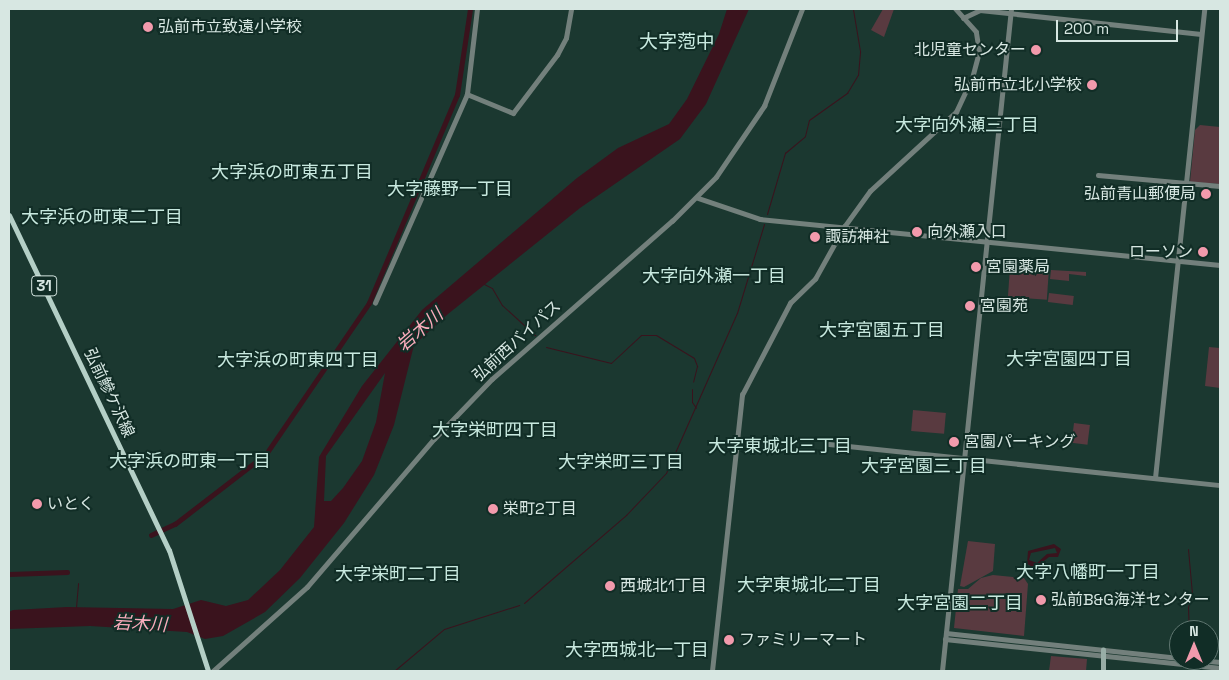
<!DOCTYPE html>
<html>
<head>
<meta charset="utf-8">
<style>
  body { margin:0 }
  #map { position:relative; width:1229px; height:680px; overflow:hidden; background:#1b3830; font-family:"Space Grotesk","Noto Sans JP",sans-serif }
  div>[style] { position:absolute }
  .green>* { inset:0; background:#593a40; transform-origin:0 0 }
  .water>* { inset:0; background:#3a131d }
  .stream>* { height:1px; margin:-0.5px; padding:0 0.5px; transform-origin:0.5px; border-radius:0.5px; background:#3a131d }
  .canal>* { height:4.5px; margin:-2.25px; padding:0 2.25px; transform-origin:2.25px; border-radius:2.25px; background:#3a131d }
  .tertiary>* { height:4.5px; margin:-2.25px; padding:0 2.25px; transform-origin:2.25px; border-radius:2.25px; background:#73807c }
  .secondary>* { height:4.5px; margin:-2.25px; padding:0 2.25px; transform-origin:2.25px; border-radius:2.25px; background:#98ada6 }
  .primary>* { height:5px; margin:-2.5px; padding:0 2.5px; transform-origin:2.5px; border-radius:2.5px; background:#b4cfc6 }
  .dots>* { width:14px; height:14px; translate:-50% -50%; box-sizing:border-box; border:2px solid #112d26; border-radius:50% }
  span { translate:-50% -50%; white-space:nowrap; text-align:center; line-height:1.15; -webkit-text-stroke:4px #112d26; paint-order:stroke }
  .shield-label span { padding:1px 4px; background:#112d26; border:1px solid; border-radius:4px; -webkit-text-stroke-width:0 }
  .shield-label { font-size:15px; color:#d7e7e2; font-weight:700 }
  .poi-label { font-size:16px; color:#d7e7e2 }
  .left { translate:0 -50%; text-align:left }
  .right { translate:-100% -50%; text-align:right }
  .street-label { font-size:16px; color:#d7e7e2 }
  .neighbourhood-label { font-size:18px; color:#c8e9df }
  .water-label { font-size:18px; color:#faacbc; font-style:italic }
  .quarter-label { font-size:19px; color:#c8e9df }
  .frame { position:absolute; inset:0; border:10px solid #d7e7e2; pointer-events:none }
  .north { position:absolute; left:1169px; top:620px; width:50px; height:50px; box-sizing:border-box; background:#112d26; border:1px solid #607771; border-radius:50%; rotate:0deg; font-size:14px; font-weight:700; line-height:20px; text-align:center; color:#d7e7e2 }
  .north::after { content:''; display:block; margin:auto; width:18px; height:22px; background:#f29aac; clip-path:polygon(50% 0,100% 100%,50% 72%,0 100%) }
  .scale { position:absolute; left:1056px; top:20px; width:122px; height:22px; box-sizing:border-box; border:2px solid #d7e7e2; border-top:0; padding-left:6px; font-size:15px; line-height:18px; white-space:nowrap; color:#d7e7e2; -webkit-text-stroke:4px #112d26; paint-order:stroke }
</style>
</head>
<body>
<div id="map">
  <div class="green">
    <i style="clip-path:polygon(883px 9px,894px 9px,884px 37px,871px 30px)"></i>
    <i style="clip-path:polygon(1200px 125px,1220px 127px,1220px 184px,1190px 182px,1195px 130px)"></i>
    <i style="left:1010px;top:267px;width:39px;height:30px;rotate:4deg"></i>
    <i style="clip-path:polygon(1051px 270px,1086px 272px,1086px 276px,1069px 274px,1069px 281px,1050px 279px)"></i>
    <i style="left:1049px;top:293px;width:25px;height:9px;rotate:7deg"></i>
    <i style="clip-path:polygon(1209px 347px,1220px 348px,1220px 388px,1205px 386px)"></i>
    <i style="left:913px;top:410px;width:33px;height:21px;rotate:5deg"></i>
    <i style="left:1074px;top:423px;width:16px;height:20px;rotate:7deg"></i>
    <i style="clip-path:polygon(968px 541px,995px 544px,993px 571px,964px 587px,960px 586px)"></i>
    <i style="clip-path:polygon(993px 575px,1024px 578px,1028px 584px,1024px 636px,954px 628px,958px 589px,968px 589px,981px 578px)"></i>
    <i style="clip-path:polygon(1051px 656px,1087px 659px,1086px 671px,1049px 671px)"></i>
  </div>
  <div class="water">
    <i style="clip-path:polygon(evenodd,727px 9px,749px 9px,706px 104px,680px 139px,580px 208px,448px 314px,414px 345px,394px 425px,374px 475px,344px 523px,300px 578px,265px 612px,223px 636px,205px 639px,187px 632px,90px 626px,9px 629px,9px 612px,13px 610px,67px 607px,173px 609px,201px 600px,226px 606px,248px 600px,280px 570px,314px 527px,319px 457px,362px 386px,422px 310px,577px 178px,618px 148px,669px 124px,687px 99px,719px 34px,727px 9px,385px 373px,376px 422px,362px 461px,343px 488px,331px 501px,324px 501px,326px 456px,385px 373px)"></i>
    <i style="clip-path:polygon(evenodd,1054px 544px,1061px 549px,1058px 557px,1049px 557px,1035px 568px,1027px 564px,1028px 551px,1054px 544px,1055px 548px,1057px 553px,1047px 554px,1037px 563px,1029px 560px,1031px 553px,1055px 548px)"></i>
  </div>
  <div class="stream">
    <i style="left:767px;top:214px;width:64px;rotate:-73.6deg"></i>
    <i style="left:785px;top:153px;width:26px;rotate:-40deg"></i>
    <i style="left:805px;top:136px;width:16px;rotate:-76deg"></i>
    <i style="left:809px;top:120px;width:47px;rotate:-35.4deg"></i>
    <i style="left:847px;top:93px;width:21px;rotate:-59deg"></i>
    <i style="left:858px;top:75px;width:24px;rotate:-85deg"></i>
    <i style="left:860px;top:51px;width:43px;rotate:-99.5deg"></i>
    <i style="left:484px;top:284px;width:9px;rotate:27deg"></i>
    <i style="left:492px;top:288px;width:20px;rotate:60deg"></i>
    <i style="left:502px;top:305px;width:45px;rotate:42.3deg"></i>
    <i style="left:546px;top:347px;width:67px;rotate:13.8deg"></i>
    <i style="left:611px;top:363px;width:41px;rotate:-43deg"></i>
    <i style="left:641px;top:335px;width:15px"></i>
    <i style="left:656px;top:335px;width:44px;rotate:31.2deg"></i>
    <i style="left:694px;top:358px;width:9px;rotate:69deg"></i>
    <i style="left:697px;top:366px;width:16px;rotate:104deg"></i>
    <i style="left:692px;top:389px;width:13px;rotate:90deg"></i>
    <i style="left:692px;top:402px;width:7px;rotate:56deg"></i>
    <i style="left:1188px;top:549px;width:45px;rotate:84.9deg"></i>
    <i style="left:1192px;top:594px;width:14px;rotate:107deg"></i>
    <i style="left:1188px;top:607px;width:23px;rotate:88deg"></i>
    <i style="left:524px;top:603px;width:135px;rotate:-40.8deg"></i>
    <i style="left:626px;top:515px;width:58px;rotate:-46.4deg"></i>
    <i style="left:666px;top:473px;width:175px;rotate:-66.1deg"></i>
    <i style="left:737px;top:313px;width:93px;rotate:-73.1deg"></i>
    <i style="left:76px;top:607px;width:24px;rotate:-85deg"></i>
    <i style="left:394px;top:671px;width:65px;rotate:-40deg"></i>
    <i style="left:444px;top:629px;width:79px;rotate:-17.7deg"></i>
    <i style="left:1186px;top:671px;width:1px;rotate:-45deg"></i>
  </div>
  <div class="canal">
    <i style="left:151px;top:535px;width:26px;rotate:-25deg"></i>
    <i style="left:175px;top:524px;width:115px;rotate:-37.6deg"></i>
    <i style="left:266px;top:454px;width:183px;rotate:-55.7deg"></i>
    <i style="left:369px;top:303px;width:226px;rotate:-67.1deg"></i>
    <i style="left:457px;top:95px;width:87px;rotate:-81.4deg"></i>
    <i style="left:9px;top:574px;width:58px;rotate:-2deg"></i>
  </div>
  <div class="tertiary">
    <i style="left:963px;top:18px;width:19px;rotate:-25deg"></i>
    <i style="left:980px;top:10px;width:222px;rotate:6.2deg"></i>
    <i style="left:467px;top:94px;width:50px;rotate:22.4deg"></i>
    <i style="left:513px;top:113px;width:73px;rotate:-52.8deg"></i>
    <i style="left:557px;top:55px;width:19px;rotate:-62deg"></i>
    <i style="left:566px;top:38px;width:29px;rotate:-80deg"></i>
    <i style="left:1098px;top:175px;width:122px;rotate:5.2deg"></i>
    <i style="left:698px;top:198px;width:65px;rotate:18.7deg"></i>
    <i style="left:760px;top:219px;width:462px;rotate:5.7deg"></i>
    <i style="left:375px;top:303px;width:228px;rotate:-66.2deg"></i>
    <i style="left:467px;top:94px;width:86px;rotate:-83.3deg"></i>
    <i style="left:829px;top:444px;width:393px;rotate:6deg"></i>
    <i style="left:1155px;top:478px;width:472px;rotate:-84deg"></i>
    <i style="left:946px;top:633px;width:234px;rotate:6.1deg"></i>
    <i style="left:945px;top:639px;width:277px;rotate:6deg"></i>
    <i style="left:1198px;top:660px;width:22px;rotate:5deg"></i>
    <i style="left:213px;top:671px;width:126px;rotate:-41.8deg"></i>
    <i style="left:307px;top:587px;width:195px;rotate:-49.4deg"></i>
    <i style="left:434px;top:439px;width:83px;rotate:-46deg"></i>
    <i style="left:492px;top:379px;width:240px;rotate:-41.3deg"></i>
    <i style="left:672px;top:221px;width:62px;rotate:-45deg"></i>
    <i style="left:716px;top:177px;width:86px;rotate:-55.9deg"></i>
    <i style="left:764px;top:106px;width:104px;rotate:-68.6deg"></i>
    <i style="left:712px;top:671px;width:278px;rotate:-83.8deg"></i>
    <i style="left:742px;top:395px;width:104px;rotate:-62.4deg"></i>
    <i style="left:790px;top:303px;width:35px;rotate:-44deg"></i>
    <i style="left:815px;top:279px;width:60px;rotate:-60.9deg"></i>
    <i style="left:844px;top:227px;width:44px;rotate:-54.2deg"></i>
    <i style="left:870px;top:191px;width:117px;rotate:-42.6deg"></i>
    <i style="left:956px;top:112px;width:38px;rotate:-65deg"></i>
    <i style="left:972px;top:78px;width:27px;rotate:-75deg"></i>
    <i style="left:979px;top:52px;width:20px;rotate:-99deg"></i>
    <i style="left:976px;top:32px;width:31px;rotate:-132deg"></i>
    <i style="left:942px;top:671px;width:666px;rotate:-84.05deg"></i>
  </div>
  <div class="secondary">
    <i style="left:1103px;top:671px;width:21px;rotate:-90deg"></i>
  </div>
  <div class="primary">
    <i style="left:9px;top:215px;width:371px;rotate:64.5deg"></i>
    <i style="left:169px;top:550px;width:127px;rotate:72.1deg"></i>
  </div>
  <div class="dots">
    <i style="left:148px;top:27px;background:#f29aac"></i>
    <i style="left:1036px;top:50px;background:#f29aac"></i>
    <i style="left:1092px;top:85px;background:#f29aac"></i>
    <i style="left:1206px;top:194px;background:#f29aac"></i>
    <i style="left:917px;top:232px;background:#f29aac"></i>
    <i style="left:815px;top:237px;background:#f29aac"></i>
    <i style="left:1203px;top:252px;background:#f29aac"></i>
    <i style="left:976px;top:267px;background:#f29aac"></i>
    <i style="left:970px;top:306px;background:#f29aac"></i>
    <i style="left:954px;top:442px;background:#f29aac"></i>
    <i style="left:37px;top:504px;background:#f29aac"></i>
    <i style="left:493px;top:509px;background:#f29aac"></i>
    <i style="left:610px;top:586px;background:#f29aac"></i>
    <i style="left:1041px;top:600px;background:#f29aac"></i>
    <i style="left:729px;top:640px;background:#f29aac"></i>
  </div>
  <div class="shield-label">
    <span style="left:44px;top:286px">31</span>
  </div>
  <div class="poi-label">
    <span class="left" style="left:158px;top:27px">弘前市立致遠小学校</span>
    <span class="right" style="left:1026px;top:50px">北児童センター</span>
    <span class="right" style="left:1082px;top:85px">弘前市立北小学校</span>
    <span class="right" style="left:1196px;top:194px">弘前青山郵便局</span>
    <span class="left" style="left:927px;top:232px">向外瀬入口</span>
    <span class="left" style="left:825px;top:237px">諏訪神社</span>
    <span class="right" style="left:1193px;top:252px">ローソン</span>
    <span class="left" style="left:986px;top:267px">宮園薬局</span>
    <span class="left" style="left:980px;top:306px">宮園苑</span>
    <span class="left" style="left:964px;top:442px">宮園パーキング</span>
    <span class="left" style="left:47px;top:504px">いとく</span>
    <span class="left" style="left:503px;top:509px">栄町2丁目</span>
    <span class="left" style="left:620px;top:586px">西城北1丁目</span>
    <span class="left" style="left:1051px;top:600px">弘前B&amp;G海洋センター</span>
    <span class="left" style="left:739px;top:640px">ファミリーマート</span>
  </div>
  <div class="street-label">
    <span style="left:517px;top:341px;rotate:-42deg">弘前西バイパス</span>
    <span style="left:109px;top:393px;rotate:65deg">弘前鰺ケ沢線</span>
  </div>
  <div class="neighbourhood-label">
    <span style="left:967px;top:125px">大字向外瀬三丁目</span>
    <span style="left:292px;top:172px">大字浜の町東五丁目</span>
    <span style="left:450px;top:189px">大字藤野一丁目</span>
    <span style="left:102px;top:217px">大字浜の町東二丁目</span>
    <span style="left:714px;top:276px">大字向外瀬一丁目</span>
    <span style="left:882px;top:330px">大字宮園五丁目</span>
    <span style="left:1069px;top:359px">大字宮園四丁目</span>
    <span style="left:298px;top:360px">大字浜の町東四丁目</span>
    <span style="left:495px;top:430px">大字栄町四丁目</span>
    <span style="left:780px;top:446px">大字東城北三丁目</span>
    <span style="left:190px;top:461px">大字浜の町東一丁目</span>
    <span style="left:621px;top:462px">大字栄町三丁目</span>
    <span style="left:924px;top:466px">大字宮園三丁目</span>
    <span style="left:1088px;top:572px">大字八幡町一丁目</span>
    <span style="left:398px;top:574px">大字栄町二丁目</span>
    <span style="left:809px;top:585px">大字東城北二丁目</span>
    <span style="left:960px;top:603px">大字宮園二丁目</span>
    <span style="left:637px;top:650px">大字西城北一丁目</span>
  </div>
  <div class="water-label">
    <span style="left:420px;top:330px;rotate:-41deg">岩木川</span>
    <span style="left:140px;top:624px;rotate:3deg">岩木川</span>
  </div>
  <div class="quarter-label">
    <span style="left:677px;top:42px">大字萢中</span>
  </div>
  <div class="frame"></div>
  <div class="north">N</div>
  <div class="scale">200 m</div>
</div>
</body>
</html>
